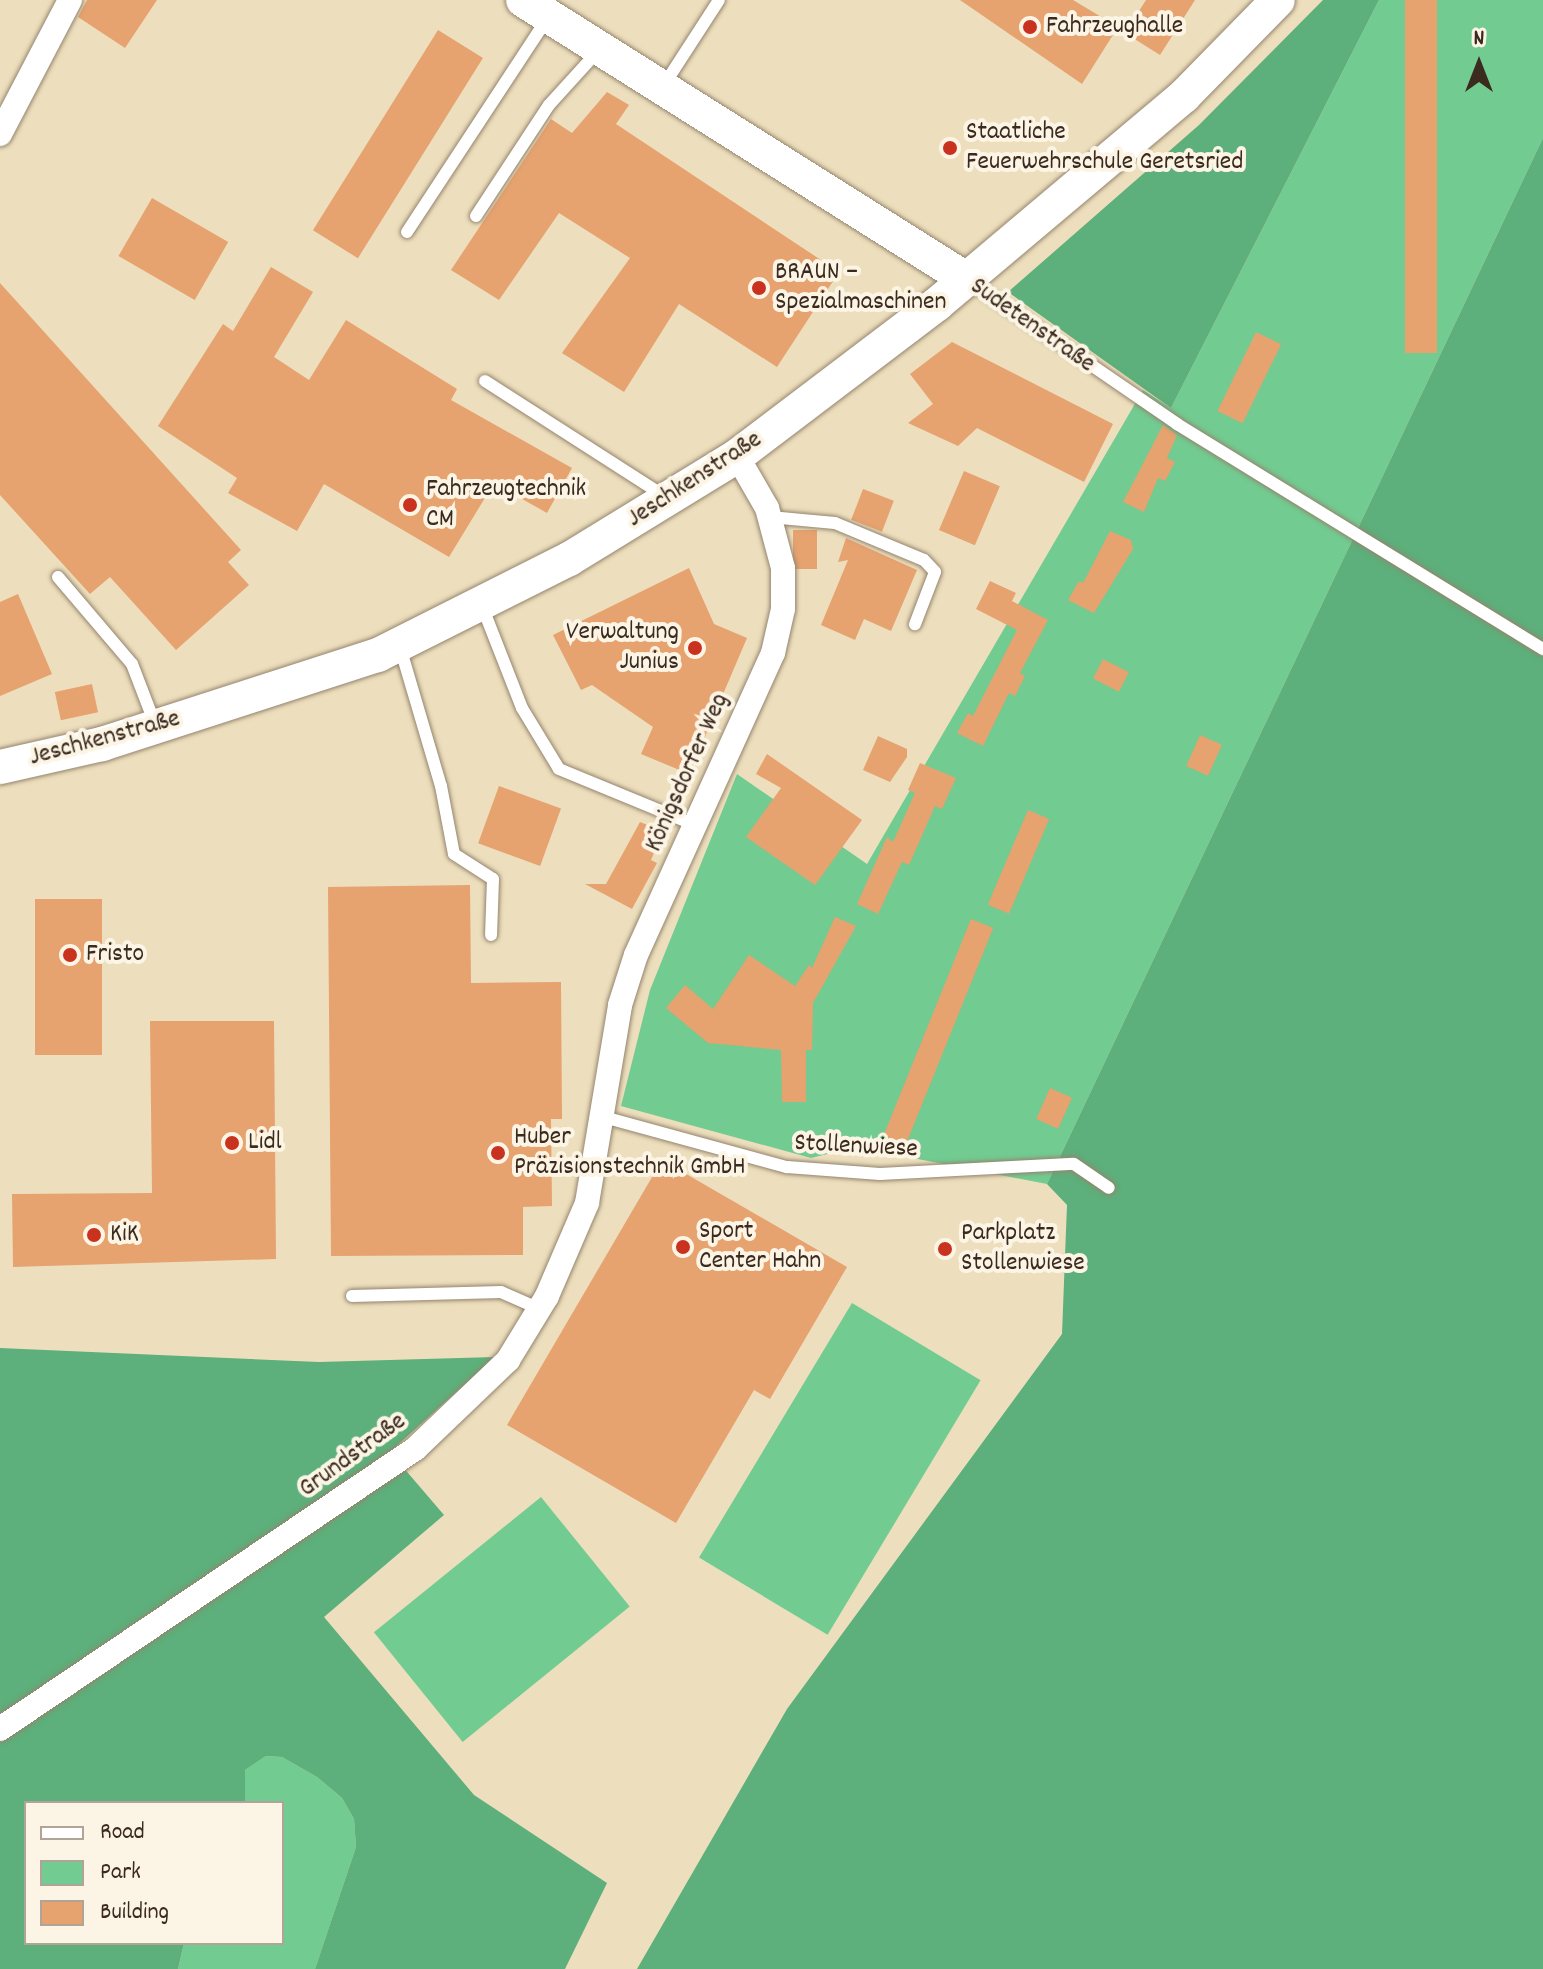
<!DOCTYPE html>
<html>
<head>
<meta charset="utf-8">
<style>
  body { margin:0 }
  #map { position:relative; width:1543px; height:1969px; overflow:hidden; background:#eddfbd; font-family:Dekko,sans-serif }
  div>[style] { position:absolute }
  .green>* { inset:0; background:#72cb91; transform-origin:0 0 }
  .forest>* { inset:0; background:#5daf7b }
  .building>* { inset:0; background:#e6a26f; transform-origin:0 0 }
  .roads { filter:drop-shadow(0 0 2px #94846e) drop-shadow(0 0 2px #94846e) }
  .lane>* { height:12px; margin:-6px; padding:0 6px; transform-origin:6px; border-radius:6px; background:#fff }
  .street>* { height:24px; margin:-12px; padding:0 12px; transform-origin:12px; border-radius:12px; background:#fff }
  .secondary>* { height:34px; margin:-17px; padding:0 17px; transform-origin:17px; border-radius:17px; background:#fff }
  .dots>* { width:22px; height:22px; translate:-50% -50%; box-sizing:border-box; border:4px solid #fcf5e5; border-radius:50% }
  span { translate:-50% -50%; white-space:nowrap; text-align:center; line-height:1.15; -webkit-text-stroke:8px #fcf5e5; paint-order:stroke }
  .poi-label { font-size:26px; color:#3b2a1e }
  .left { translate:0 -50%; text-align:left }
  .right { translate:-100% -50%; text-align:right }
  .street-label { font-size:26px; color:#3b2a1e }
  .legend { position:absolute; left:24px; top:1801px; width:260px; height:144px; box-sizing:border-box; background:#fcf5e5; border:2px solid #afa495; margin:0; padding:10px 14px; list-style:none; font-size:24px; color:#3b2a1e }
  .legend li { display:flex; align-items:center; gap:16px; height:40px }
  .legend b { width:40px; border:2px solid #afa495 }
  .north { position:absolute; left:1439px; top:24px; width:80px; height:80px; -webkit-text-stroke:6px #fcf5e5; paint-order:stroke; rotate:0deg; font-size:22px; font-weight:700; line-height:32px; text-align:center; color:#3b2a1e }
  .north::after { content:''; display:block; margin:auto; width:28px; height:36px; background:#3b2a1e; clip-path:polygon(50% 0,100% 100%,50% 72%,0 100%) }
</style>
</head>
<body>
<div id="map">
  <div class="green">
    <i style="clip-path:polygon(1379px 0,1543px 0,1543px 138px,1047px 1184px,856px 1147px,811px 1158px,621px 1106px,650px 990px,737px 774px,867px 864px,1143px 390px,1171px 408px)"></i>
    <i style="left:852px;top:1303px;width:150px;height:297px;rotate:31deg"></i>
    <i style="left:541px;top:1497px;width:141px;height:215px;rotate:51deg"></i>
    <i style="clip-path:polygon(266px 1756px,282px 1757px,317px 1777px,342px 1798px,354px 1819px,356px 1847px,315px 1969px,178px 1969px,184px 1943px,282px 1943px,282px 1803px,245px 1803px,245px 1770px)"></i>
  </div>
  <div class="forest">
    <i style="clip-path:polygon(1323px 0,1379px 0,1171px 408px,1008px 292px,1199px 125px)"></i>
    <i style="clip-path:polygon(1543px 138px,1543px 1969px,637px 1969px,787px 1709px,1062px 1334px,1067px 1205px,1047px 1184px)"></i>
    <i style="clip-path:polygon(0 1348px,319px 1362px,495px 1357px,390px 1452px,444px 1515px,324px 1617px,474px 1795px,607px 1883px,565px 1969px,315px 1969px,356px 1847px,354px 1819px,342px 1798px,317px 1777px,282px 1757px,266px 1756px,245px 1770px,245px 1803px,26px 1803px,26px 1943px,184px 1943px,178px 1969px,0 1969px)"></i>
  </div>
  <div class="building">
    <i style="clip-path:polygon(87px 0,157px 0,125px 48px,78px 17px)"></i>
    <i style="clip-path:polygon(960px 0,1073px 0,1118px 27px,1082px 84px)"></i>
    <i style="clip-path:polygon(1146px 0,1195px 0,1160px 55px,1125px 33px)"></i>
    <i style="left:1405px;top:0;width:32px;height:353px"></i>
    <i style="left:438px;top:30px;width:53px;height:236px;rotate:32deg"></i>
    <i style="clip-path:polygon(607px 92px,629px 105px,616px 124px,839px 272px,777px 367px,679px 304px,624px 392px,562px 353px,630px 258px,559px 213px,499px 300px,451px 270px,551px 119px,572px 133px)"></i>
    <i style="left:152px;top:198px;width:88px;height:67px;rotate:30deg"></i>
    <i style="clip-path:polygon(271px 267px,313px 292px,274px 357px,309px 380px,346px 320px,457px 389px,451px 400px,572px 468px,547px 513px,494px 483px,449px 557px,324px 484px,297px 531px,228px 493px,237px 478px,158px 426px,223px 324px,233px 331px)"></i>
    <i style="clip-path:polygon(0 283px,241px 550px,228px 562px,249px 585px,176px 650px,110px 577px,90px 594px,0 495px)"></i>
    <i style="left:1256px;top:332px;width:28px;height:88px;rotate:26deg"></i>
    <i style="clip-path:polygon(952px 342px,1113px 424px,1084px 482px,977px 428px,958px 446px,908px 423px,933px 404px,910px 374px)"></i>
    <i style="clip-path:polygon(1163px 425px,1177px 435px,1167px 458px,1175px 462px,1165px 481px,1158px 478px,1144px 512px,1123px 502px)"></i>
    <i style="left:964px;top:471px;width:39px;height:64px;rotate:23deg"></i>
    <i style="left:863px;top:489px;width:33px;height:33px;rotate:21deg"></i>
    <i style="left:793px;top:530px;width:24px;height:39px"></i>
    <i style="clip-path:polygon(1110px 531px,1131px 540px,1133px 549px,1094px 613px,1068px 600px,1079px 581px,1083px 583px)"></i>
    <i style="clip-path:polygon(846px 538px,917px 570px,891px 631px,864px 619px,855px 640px,821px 625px,848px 560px,838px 562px)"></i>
    <i style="clip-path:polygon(689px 568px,714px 624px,747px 638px,689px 774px,641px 754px,653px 727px,592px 685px,581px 690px,553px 635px)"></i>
    <i style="clip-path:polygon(990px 581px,1016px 593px,1012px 601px,1048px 620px,1020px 673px,1025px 676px,1015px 696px,1009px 693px,983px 746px,957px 733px,968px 713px,973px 716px,1017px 630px,976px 609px)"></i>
    <i style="clip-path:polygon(18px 594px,52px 674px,0 696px,0 602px)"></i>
    <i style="left:1103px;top:659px;width:29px;height:22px;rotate:27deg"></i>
    <i style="left:92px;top:684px;width:29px;height:38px;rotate:78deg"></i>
    <i style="left:1200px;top:735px;width:24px;height:34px;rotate:24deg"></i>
    <i style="clip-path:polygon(878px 736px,907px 749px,907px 757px,890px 782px,863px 770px)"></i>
    <i style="clip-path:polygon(767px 754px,862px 820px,815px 885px,746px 837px,781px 788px,756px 774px)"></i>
    <i style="clip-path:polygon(920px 763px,956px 778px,942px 809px,935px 806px,909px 865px,902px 862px,878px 914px,857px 904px,887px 837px,893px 842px,915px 793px,908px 790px)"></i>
    <i style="left:499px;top:786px;width:66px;height:61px;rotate:20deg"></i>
    <i style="left:1028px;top:810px;width:23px;height:103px;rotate:23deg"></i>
    <i style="clip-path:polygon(640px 822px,663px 831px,651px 860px,657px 863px,632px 909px,585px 884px,606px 884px)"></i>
    <i style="clip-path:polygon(470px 885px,471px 983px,561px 982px,562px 1119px,551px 1119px,552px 1206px,523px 1207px,523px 1255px,331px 1256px,328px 887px)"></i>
    <i style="left:35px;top:899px;width:67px;height:156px"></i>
    <i style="clip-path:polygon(835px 917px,856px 926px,813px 1003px,812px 1050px,806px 1050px,806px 1102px,782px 1102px,781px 1050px,708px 1043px,666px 1008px,685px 985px,713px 1009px,749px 955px,795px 986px,809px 965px,812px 968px)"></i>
    <i style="left:971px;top:919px;width:24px;height:234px;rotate:22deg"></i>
    <i style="clip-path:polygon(150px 1021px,274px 1021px,276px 1259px,13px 1267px,12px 1194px,152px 1193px)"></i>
    <i style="left:1050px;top:1088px;width:24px;height:34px;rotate:24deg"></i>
    <i style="clip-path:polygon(662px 1160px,847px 1267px,770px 1399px,754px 1390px,676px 1523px,507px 1425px)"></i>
  </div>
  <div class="roads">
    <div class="lane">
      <i style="left:664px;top:85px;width:101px;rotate:-57.1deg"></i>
      <i style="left:476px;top:216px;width:133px;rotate:-56.7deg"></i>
      <i style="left:549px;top:105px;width:73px;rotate:-47.8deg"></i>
      <i style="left:407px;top:232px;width:255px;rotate:-56.7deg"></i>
      <i style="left:970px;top:282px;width:251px;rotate:34.4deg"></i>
      <i style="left:1177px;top:424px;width:430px;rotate:31.6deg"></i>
      <i style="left:485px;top:381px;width:213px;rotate:32.7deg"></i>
      <i style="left:770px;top:517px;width:65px;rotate:5.3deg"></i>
      <i style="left:835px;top:523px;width:96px;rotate:22.6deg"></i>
      <i style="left:924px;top:560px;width:16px;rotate:47deg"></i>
      <i style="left:935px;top:572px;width:56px;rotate:111deg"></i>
      <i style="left:58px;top:577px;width:114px;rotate:49.6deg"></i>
      <i style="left:132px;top:664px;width:64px;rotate:69deg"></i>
      <i style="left:482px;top:606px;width:110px;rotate:68.6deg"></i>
      <i style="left:522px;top:708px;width:71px;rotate:58.8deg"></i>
      <i style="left:559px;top:769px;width:147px;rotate:22.4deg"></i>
      <i style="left:400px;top:647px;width:145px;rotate:73.6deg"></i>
      <i style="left:441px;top:786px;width:69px;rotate:79.2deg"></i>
      <i style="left:454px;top:854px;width:46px;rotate:32.7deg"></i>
      <i style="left:493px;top:879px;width:56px;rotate:92deg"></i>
      <i style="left:600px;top:1116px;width:194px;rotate:15.3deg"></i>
      <i style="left:787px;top:1167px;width:93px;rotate:4.3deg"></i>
      <i style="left:880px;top:1174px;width:194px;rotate:-3deg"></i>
      <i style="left:1074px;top:1164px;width:42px;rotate:34.4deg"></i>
      <i style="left:352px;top:1296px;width:149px;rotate:-1.5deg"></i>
      <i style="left:501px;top:1292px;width:43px;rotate:23.6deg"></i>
    </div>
    <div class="street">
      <i style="left:0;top:134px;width:151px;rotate:-62.4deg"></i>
      <i style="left:0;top:1729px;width:501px;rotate:-34.01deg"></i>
      <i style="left:415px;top:1449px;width:129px;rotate:-43.7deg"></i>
      <i style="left:508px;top:1360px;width:75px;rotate:-58.6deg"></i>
      <i style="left:547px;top:1296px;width:101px;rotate:-66.7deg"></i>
      <i style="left:587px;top:1203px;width:201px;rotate:-80.5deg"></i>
      <i style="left:620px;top:1005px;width:52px;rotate:-72.3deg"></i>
      <i style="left:636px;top:955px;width:332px;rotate:-65.6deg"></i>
      <i style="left:773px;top:653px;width:45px;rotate:-77.2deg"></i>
      <i style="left:783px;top:609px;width:41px;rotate:-90deg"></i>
      <i style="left:783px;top:568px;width:62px;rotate:-104.9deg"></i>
      <i style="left:767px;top:508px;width:60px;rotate:-120deg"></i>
    </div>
    <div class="secondary">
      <i style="left:523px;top:0;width:524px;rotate:32.2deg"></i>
      <i style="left:0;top:767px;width:105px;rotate:-12.7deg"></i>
      <i style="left:102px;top:744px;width:290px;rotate:-17.9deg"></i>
      <i style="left:378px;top:655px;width:214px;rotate:-26.7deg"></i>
      <i style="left:569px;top:559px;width:197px;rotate:-31.5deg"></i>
      <i style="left:737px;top:456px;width:251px;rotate:-37.2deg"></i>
      <i style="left:937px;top:304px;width:323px;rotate:-40.1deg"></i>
      <i style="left:1184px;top:96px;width:134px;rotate:-45.6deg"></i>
    </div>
  </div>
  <div class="dots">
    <i style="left:1030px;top:27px;background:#c8321e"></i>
    <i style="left:950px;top:148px;background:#c8321e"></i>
    <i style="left:759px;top:288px;background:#c8321e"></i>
    <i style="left:410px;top:505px;background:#c8321e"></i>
    <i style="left:695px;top:648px;background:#c8321e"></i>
    <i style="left:70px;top:955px;background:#c8321e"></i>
    <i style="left:232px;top:1143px;background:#c8321e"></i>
    <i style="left:498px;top:1153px;background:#c8321e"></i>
    <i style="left:94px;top:1235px;background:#c8321e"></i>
    <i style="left:683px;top:1247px;background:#c8321e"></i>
    <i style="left:945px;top:1249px;background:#c8321e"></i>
  </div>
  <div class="poi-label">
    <span class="left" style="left:1046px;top:27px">Fahrzeughalle</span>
    <span class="left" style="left:966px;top:148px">Staatliche<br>Feuerwehrschule Geretsried</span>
    <span class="left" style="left:775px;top:288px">BRAUN –<br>Spezialmaschinen</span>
    <span class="left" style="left:426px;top:505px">Fahrzeugtechnik<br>CM</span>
    <span class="right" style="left:679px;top:648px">Verwaltung<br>Junius</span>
    <span class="left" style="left:86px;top:955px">Fristo</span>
    <span class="left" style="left:514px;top:1153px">Huber<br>Präzisionstechnik GmbH</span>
    <span class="left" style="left:248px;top:1143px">Lidl</span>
    <span class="left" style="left:699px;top:1247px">Sport<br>Center Hahn</span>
    <span class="left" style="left:961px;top:1249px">Parkplatz<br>Stollenwiese</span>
    <span class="left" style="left:110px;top:1235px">KiK</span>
  </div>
  <div class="street-label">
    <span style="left:1032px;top:326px;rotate:35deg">Sudetenstraße</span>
    <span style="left:695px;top:480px;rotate:-33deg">Jeschkenstraße</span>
    <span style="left:105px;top:739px;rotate:-15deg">Jeschkenstraße</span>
    <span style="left:688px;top:773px;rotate:-66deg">Königsdorfer Weg</span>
    <span style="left:856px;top:1147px;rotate:3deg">Stollenwiese</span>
    <span style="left:353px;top:1456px;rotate:-36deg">Grundstraße</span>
  </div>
  <ul class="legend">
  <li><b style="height:10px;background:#fff"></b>Road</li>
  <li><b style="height:22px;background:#72cb91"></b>Park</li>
  <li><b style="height:22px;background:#e6a26f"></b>Building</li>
  </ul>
  <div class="north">N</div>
</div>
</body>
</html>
